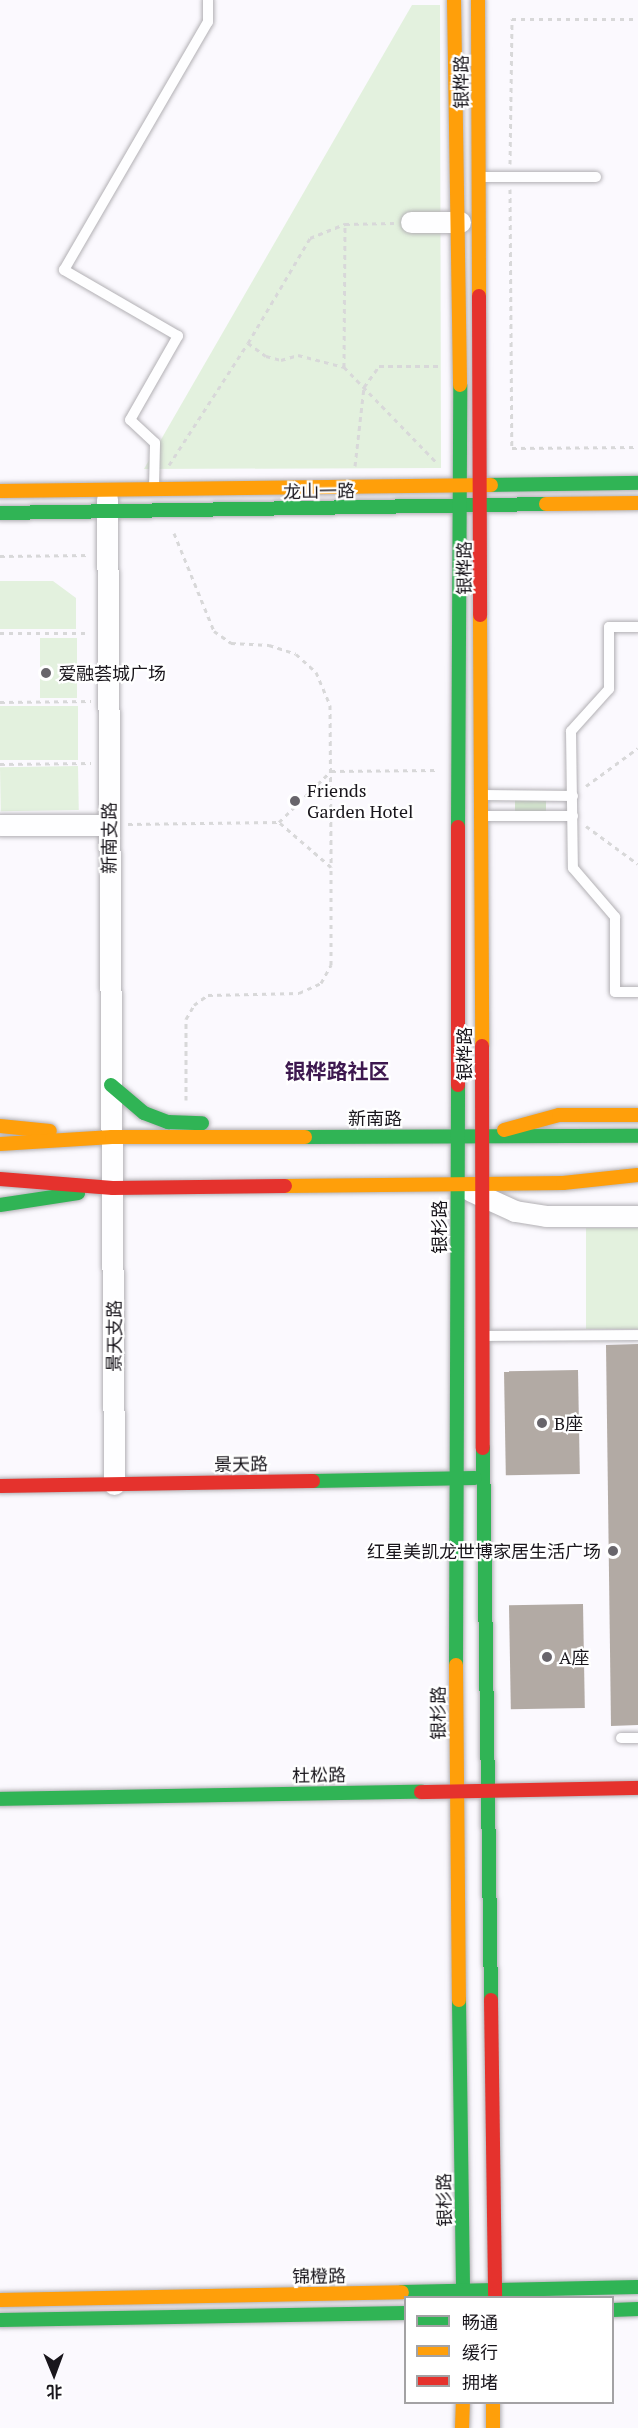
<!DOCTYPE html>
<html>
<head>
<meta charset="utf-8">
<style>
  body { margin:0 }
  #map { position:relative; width:638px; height:2428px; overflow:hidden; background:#fbf9fe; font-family:"PT Serif","Noto Sans SC",serif }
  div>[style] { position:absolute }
  .green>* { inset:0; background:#e3f1de; transform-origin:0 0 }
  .forest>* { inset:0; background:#d4e6ce; transform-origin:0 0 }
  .building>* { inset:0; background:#b2aaa4; transform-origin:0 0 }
  .path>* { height:3px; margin-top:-1.5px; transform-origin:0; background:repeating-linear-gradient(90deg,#d8d8d9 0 4.5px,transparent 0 9px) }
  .roads { filter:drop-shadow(0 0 2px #b2b0b4) drop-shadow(0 0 2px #b2b0b4) }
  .lane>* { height:10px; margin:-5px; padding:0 5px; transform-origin:5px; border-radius:5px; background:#fefeff }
  .street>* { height:21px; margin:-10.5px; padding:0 10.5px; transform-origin:10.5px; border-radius:10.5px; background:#fefeff }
  .fast>* { height:14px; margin:-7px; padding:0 7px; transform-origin:7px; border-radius:7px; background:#30b455 }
  .slow>* { height:14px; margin:-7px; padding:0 7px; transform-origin:7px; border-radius:7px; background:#ff9f0a }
  .jam>* { height:14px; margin:-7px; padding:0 7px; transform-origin:7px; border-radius:7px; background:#e5322d }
  .dots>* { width:16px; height:16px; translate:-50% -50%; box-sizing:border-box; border:3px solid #fff; border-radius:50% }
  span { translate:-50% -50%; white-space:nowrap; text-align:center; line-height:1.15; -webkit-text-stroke:4.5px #fff; paint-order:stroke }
  .street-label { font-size:18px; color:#19161c }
  .poi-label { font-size:18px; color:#19161c }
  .left { translate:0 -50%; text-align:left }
  .right { translate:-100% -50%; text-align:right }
  .quarter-label { font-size:21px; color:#3d184f; font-weight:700 }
  .legend { position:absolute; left:404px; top:2296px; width:210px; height:108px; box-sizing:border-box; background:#fff; border:2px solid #a3a2a4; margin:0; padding:8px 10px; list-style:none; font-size:18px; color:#19161c }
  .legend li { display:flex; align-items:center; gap:12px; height:30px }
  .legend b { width:30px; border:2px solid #a3a2a4 }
  .north { position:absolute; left:24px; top:2344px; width:60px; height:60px; -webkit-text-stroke:4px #fff; paint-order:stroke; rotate:179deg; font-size:16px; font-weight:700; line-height:24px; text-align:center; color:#19161c }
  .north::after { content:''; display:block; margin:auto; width:21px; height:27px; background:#19161c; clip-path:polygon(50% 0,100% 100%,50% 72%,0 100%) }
</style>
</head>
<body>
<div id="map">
  <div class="green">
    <i style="clip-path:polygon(412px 5px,440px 5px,441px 468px,144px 469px)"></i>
    <i style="clip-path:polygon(0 581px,53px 581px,76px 598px,76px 629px,0 629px)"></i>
    <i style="left:77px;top:638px;width:60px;height:37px;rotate:90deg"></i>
    <i style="left:78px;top:706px;width:54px;height:78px;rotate:90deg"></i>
    <i style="left:78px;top:766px;width:44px;height:78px;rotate:89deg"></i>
    <i style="left:638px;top:1228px;width:101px;height:52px;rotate:90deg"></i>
  </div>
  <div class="forest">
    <i style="left:515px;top:800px;width:31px;height:11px"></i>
  </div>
  <div class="building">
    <i style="clip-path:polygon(638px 1344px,638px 1725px,611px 1726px,606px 1345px)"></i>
    <i style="left:578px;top:1370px;width:104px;height:74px;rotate:89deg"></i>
    <i style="left:583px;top:1604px;width:104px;height:74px;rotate:89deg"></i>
  </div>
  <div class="path">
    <i style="left:510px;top:164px;width:145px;rotate:-89.2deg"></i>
    <i style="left:512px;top:19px;width:126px"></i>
    <i style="left:510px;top:189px;width:259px;rotate:89.6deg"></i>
    <i style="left:512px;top:448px;width:126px;rotate:-0.5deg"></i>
    <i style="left:248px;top:343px;width:22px;rotate:36deg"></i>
    <i style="left:266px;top:356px;width:16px;rotate:15deg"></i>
    <i style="left:281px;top:360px;width:18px;rotate:-16deg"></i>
    <i style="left:298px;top:355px;width:48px;rotate:14.6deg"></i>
    <i style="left:344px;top:367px;width:132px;rotate:45.9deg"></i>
    <i style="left:344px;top:367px;width:143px;rotate:-89.6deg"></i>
    <i style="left:169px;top:465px;width:145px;rotate:-57.1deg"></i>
    <i style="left:248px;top:343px;width:122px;rotate:-59.4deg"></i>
    <i style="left:310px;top:238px;width:38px;rotate:-22deg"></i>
    <i style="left:345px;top:224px;width:49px;rotate:-1.2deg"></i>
    <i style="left:355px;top:466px;width:80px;rotate:-83.5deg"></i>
    <i style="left:364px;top:387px;width:26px;rotate:-54deg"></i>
    <i style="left:379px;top:366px;width:59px"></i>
    <i style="left:174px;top:533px;width:106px;rotate:67.8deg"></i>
    <i style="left:214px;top:631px;width:21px;rotate:35deg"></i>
    <i style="left:231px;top:643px;width:38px;rotate:3deg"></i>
    <i style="left:269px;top:645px;width:28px;rotate:18deg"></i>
    <i style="left:296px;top:654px;width:27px;rotate:42deg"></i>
    <i style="left:316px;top:672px;width:36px;rotate:67deg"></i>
    <i style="left:330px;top:705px;width:162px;rotate:89.6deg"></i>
    <i style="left:0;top:556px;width:90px;rotate:-0.6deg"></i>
    <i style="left:0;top:633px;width:90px"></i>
    <i style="left:0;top:702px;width:91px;rotate:-0.6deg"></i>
    <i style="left:0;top:764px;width:91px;rotate:-0.6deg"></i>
    <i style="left:586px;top:786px;width:64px;rotate:-36.2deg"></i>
    <i style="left:128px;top:824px;width:151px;rotate:-0.8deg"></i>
    <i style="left:279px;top:822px;width:73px;rotate:-44.4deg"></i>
    <i style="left:331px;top:771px;width:105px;rotate:-0.5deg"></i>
    <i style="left:586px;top:826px;width:64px;rotate:36.2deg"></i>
    <i style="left:186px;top:1100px;width:81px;rotate:-90deg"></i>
    <i style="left:186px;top:1019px;width:16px;rotate:-60deg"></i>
    <i style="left:194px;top:1005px;width:17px;rotate:-36deg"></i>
    <i style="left:208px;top:995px;width:91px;rotate:-1.3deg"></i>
    <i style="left:299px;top:993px;width:24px;rotate:-24deg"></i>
    <i style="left:321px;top:983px;width:21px;rotate:-61deg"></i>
    <i style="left:331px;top:965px;width:98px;rotate:-90deg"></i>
    <i style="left:331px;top:867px;width:69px;rotate:-139.1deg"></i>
  </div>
  <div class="roads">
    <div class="lane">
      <i style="left:480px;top:177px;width:116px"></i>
      <i style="left:154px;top:488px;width:45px;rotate:-88.7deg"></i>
      <i style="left:155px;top:443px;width:34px;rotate:-137deg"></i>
      <i style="left:130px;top:420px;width:97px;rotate:-60.3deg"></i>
      <i style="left:178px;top:336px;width:132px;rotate:-149.9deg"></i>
      <i style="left:64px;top:270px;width:287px;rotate:-59.9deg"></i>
      <i style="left:208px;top:22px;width:22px;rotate:-90deg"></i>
      <i style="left:638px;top:627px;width:29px;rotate:180deg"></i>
      <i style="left:609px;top:627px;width:62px;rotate:90deg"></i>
      <i style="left:609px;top:689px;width:57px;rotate:132.1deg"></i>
      <i style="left:571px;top:731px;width:137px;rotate:89.2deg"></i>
      <i style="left:573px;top:868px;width:65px;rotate:49.4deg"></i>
      <i style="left:615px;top:917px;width:75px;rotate:90deg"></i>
      <i style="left:615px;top:992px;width:23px"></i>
      <i style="left:483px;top:795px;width:90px;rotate:0.6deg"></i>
      <i style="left:483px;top:816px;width:90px"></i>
      <i style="left:483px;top:1336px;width:155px;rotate:-0.4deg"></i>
      <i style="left:621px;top:1738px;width:17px"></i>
    </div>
    <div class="street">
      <i style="left:411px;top:222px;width:49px"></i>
      <i style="left:107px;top:499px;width:985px;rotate:89.59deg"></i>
      <i style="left:0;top:825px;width:108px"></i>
      <i style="left:471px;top:1191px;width:48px;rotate:24.4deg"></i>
      <i style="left:515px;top:1211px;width:31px;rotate:9deg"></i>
      <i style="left:546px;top:1216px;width:92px"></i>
    </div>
    <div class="fast">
      <i style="left:491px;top:485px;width:147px;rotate:-0.8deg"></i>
      <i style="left:0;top:513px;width:546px;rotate:-0.94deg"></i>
      <i style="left:458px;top:827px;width:442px;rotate:-89.7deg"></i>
      <i style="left:111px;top:1085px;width:43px;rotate:40.3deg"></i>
      <i style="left:144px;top:1113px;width:26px;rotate:21deg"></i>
      <i style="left:168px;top:1122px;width:34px;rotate:2deg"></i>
      <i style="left:305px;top:1137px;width:333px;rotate:-0.2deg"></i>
      <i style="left:0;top:1205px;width:79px;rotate:-8.7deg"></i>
      <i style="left:483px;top:1448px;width:552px;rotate:89.17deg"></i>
      <i style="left:313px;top:1481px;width:162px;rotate:-1.1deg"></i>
      <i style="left:456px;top:1665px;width:580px;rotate:-89.8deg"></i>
      <i style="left:0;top:1799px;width:421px;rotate:-1deg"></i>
      <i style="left:459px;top:2000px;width:298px;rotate:89.2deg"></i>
      <i style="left:402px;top:2292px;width:236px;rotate:-1.2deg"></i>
      <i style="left:612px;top:2310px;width:26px;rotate:-2deg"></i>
      <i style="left:0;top:2320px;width:406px;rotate:-1deg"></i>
    </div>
    <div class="slow">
      <i style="left:454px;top:0;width:385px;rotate:89.1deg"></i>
      <i style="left:478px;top:0;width:296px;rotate:89.8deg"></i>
      <i style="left:0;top:491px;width:491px;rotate:-0.7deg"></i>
      <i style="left:546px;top:504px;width:92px;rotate:-0.6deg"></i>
      <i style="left:480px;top:615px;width:431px;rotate:89.7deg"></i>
      <i style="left:0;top:1126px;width:50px;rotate:5.7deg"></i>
      <i style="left:504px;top:1130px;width:57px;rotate:-15.3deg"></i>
      <i style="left:559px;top:1115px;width:79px"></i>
      <i style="left:0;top:1144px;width:112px;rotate:-3.6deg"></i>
      <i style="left:112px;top:1137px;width:193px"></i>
      <i style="left:285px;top:1186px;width:278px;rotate:-0.6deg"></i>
      <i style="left:563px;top:1183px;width:75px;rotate:-6.1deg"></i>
      <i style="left:456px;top:1665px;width:335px;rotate:89.5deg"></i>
      <i style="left:0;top:2300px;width:402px;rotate:-1.1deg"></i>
      <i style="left:493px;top:2402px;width:26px;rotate:90deg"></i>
      <i style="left:462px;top:2428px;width:26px;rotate:-88deg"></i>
    </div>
    <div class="jam">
      <i style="left:479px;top:296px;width:319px;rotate:89.8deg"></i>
      <i style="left:482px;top:1046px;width:402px;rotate:89.9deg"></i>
      <i style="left:458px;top:1085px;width:258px;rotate:-90deg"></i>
      <i style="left:0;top:1179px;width:113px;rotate:4.6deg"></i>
      <i style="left:113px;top:1188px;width:172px;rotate:-0.7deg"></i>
      <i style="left:0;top:1486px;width:313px;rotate:-0.9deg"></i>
      <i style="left:421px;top:1792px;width:217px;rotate:-1.1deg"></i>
      <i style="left:491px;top:2000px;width:298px;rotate:89.2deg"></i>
    </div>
  </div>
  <div class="dots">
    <i style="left:46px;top:673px;background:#68656b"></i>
    <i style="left:295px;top:801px;background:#68656b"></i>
    <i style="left:542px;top:1423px;background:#68656b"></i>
    <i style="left:613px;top:1551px;background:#68656b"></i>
    <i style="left:547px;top:1657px;background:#68656b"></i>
  </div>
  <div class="street-label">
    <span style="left:461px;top:82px;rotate:-90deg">银桦路</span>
    <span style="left:319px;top:491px;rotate:-1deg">龙山一路</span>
    <span style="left:464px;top:568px;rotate:-90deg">银桦路</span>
    <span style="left:109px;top:838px;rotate:-90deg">新南支路</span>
    <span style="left:464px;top:1054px;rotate:-90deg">银桦路</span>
    <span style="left:375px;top:1118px">新南路</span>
    <span style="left:439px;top:1227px;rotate:-90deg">银杉路</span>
    <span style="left:114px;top:1336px;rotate:-90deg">景天支路</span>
    <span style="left:241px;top:1464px;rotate:-1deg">景天路</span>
    <span style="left:438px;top:1713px;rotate:-90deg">银杉路</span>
    <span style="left:319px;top:1775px;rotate:-1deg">杜松路</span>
    <span style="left:444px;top:2200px;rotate:-91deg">银杉路</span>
    <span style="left:319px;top:2276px;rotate:-1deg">锦橙路</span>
  </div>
  <div class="poi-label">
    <span class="left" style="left:58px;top:673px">爱融荟城广场</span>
    <span class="left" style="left:307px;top:801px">Friends<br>Garden Hotel</span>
    <span class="left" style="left:554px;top:1423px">B座</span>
    <span class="right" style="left:601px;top:1551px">红星美凯龙世博家居生活广场</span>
    <span class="left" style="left:559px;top:1657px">A座</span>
  </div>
  <div class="quarter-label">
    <span style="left:337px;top:1071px">银桦路社区</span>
  </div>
  <ul class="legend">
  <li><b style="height:8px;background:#30b455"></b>畅通</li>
  <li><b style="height:8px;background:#ff9f0a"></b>缓行</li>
  <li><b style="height:8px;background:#e5322d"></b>拥堵</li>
  </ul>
  <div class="north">北</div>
</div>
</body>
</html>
